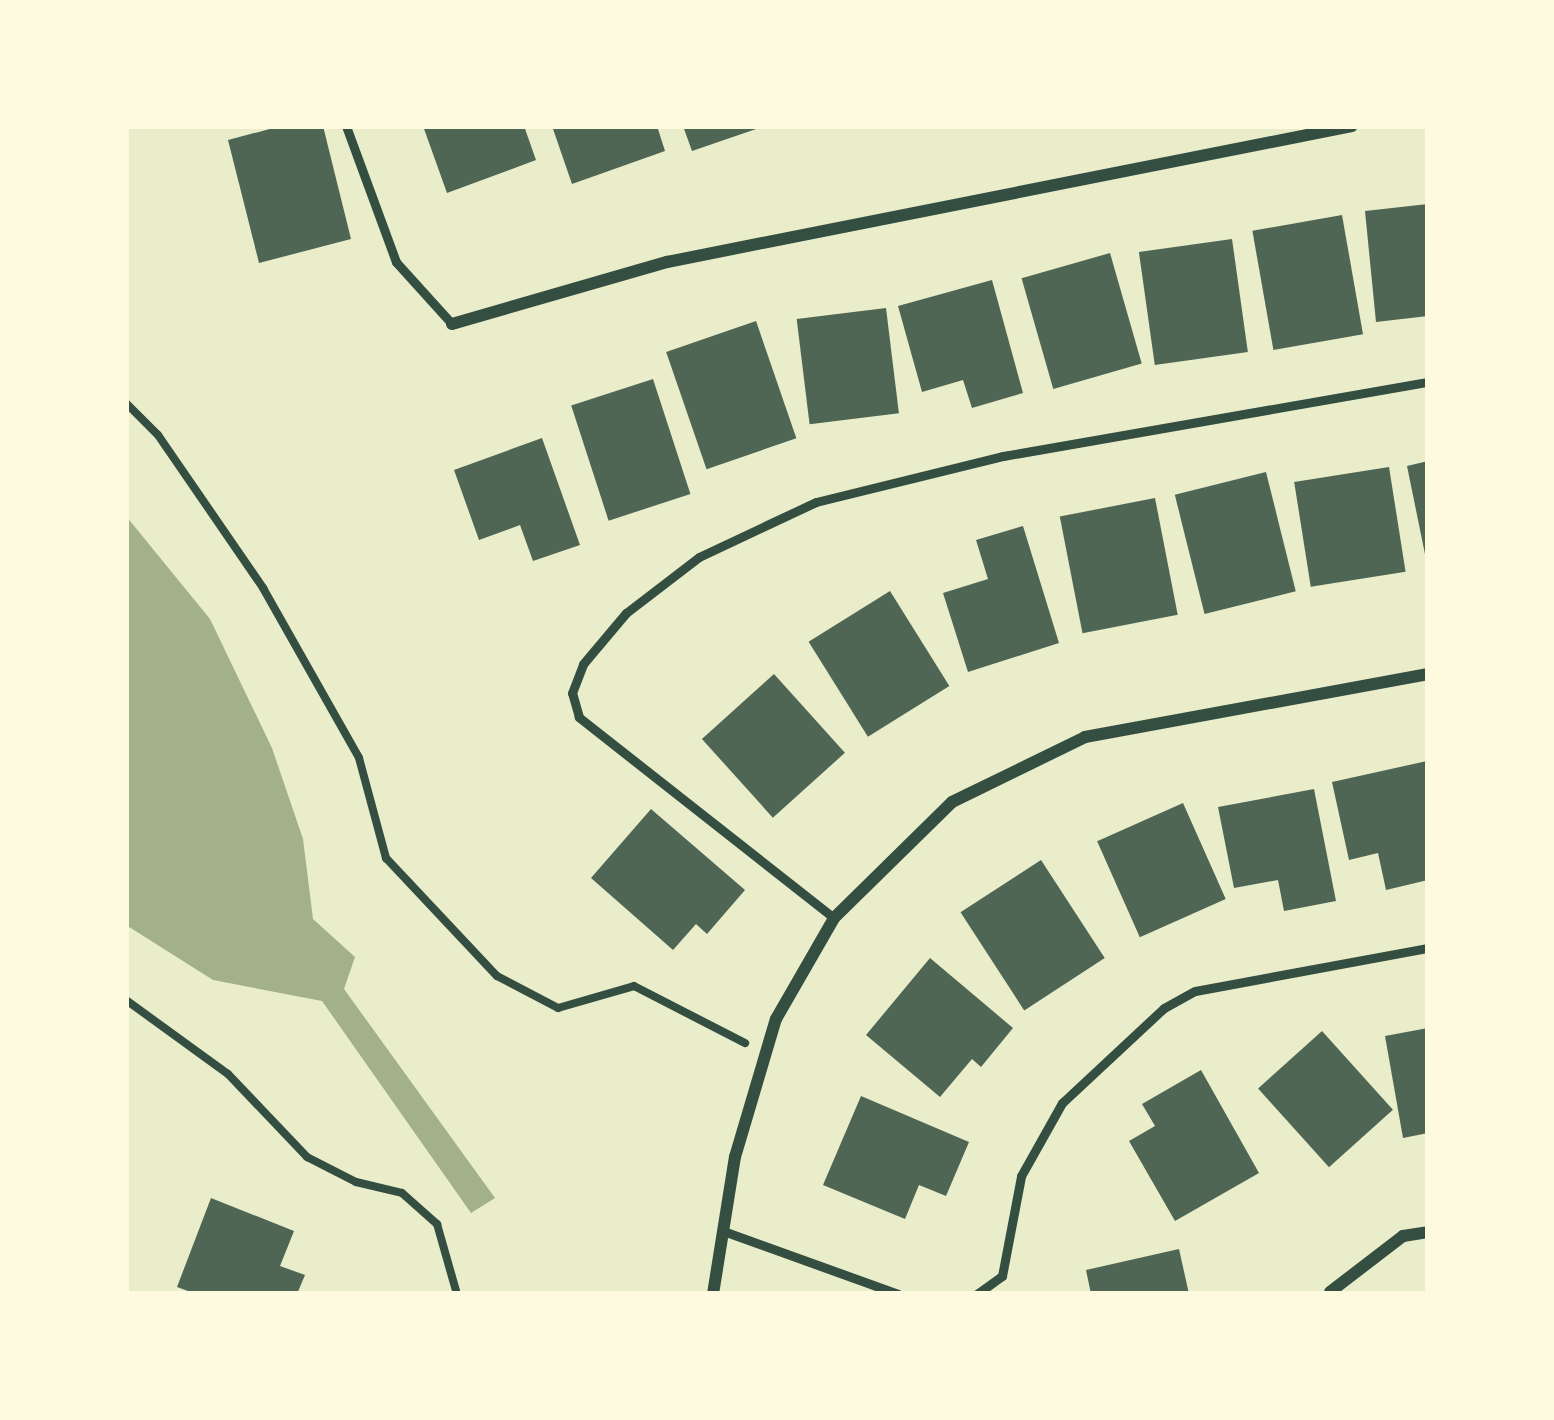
<!DOCTYPE html>
<html>
<head>
<meta charset="utf-8">
<style>
  body { margin:0 }
  #map { position:relative; width:1554px; height:1420px; overflow:hidden; background:#e9edc9; font-family:"Nunito Sans",sans-serif }
  div>[style] { position:absolute }
  .water>* { inset:0; background:#a3b18a }
  .building>* { inset:0; background:#4f6655; transform-origin:0 0 }
  .path>* { height:8px; margin:-4px; padding:0 4px; transform-origin:4px; border-radius:4px; background:#344e41 }
  .service>* { height:9px; margin:-4.5px; padding:0 4.5px; transform-origin:4.5px; border-radius:4.5px; background:#344e41 }
  .minor>* { height:12px; margin:-6px; padding:0 6px; transform-origin:6px; border-radius:6px; background:#344e41 }
  span { translate:-50% -50%; white-space:nowrap; text-align:center; line-height:1.15; -webkit-text-stroke:10px #fefae0; paint-order:stroke }
  .frame { position:absolute; inset:0; border:129px solid #fefae0; pointer-events:none }
</style>
</head>
<body>
<div id="map">
  <div class="water">
    <i style="clip-path:polygon(126px 516px,210px 619px,272px 748px,303px 839px,313px 919px,355px 957px,344px 989px,495px 1198px,471px 1213px,322px 1001px,213px 980px,126px 925px)"></i>
  </div>
  <div class="building">
    <i style="clip-path:polygon(281px 126px,323px 126px,351px 239px,259px 263px,228px 140px)"></i>
    <i style="clip-path:polygon(423px 126px,524px 126px,536px 160px,447px 193px)"></i>
    <i style="clip-path:polygon(552px 126px,657px 126px,665px 151px,572px 184px)"></i>
    <i style="clip-path:polygon(683px 126px,762px 126px,762px 127px,692px 151px)"></i>
    <i style="clip-path:polygon(1428px 204px,1428px 316px,1376px 322px,1365px 211px)"></i>
    <i style="left:1342px;top:215px;width:121px;height:91px;rotate:80deg"></i>
    <i style="left:1232px;top:239px;width:114px;height:94px;rotate:82deg"></i>
    <i style="left:1110px;top:253px;width:115px;height:92px;rotate:74deg"></i>
    <i style="clip-path:polygon(992px 280px,1023px 393px,972px 408px,963px 380px,922px 392px,898px 306px)"></i>
    <i style="left:886px;top:308px;width:106px;height:90px;rotate:83deg"></i>
    <i style="left:756px;top:321px;width:124px;height:95px;rotate:71deg"></i>
    <i style="left:653px;top:379px;width:121px;height:86px;rotate:72deg"></i>
    <i style="clip-path:polygon(542px 438px,580px 545px,533px 561px,520px 525px,479px 540px,454px 470px)"></i>
    <i style="clip-path:polygon(1428px 461px,1428px 558px,1426px 559px,1407px 466px)"></i>
    <i style="left:1389px;top:467px;width:106px;height:96px;rotate:81deg"></i>
    <i style="left:1266px;top:472px;width:123px;height:94px;rotate:76deg"></i>
    <i style="left:1155px;top:498px;width:119px;height:97px;rotate:79deg"></i>
    <i style="clip-path:polygon(1023px 526px,1059px 643px,968px 672px,943px 593px,988px 579px,976px 540px)"></i>
    <i style="left:890px;top:591px;width:112px;height:96px;rotate:58deg"></i>
    <i style="left:774px;top:674px;width:106px;height:97px;rotate:48deg"></i>
    <i style="clip-path:polygon(1427px 761px,1428px 880px,1386px 890px,1378px 853px,1349px 860px,1332px 782px)"></i>
    <i style="clip-path:polygon(1314px 789px,1336px 901px,1284px 911px,1278px 880px,1234px 888px,1218px 807px)"></i>
    <i style="left:1183px;top:803px;width:105px;height:94px;rotate:66deg"></i>
    <i style="clip-path:polygon(651px 809px,745px 890px,707px 934px,696px 924px,673px 950px,591px 878px)"></i>
    <i style="left:1041px;top:860px;width:117px;height:96px;rotate:57deg"></i>
    <i style="clip-path:polygon(930px 958px,1013px 1028px,981px 1067px,972px 1059px,940px 1097px,866px 1035px)"></i>
    <i style="clip-path:polygon(1428px 1028px,1428px 1133px,1403px 1138px,1385px 1036px)"></i>
    <i style="left:1322px;top:1031px;width:106px;height:86px;rotate:48deg"></i>
    <i style="clip-path:polygon(1201px 1070px,1259px 1173px,1175px 1221px,1129px 1141px,1155px 1126px,1142px 1104px)"></i>
    <i style="clip-path:polygon(861px 1096px,969px 1142px,946px 1196px,919px 1185px,905px 1219px,823px 1185px)"></i>
    <i style="clip-path:polygon(211px 1198px,294px 1231px,280px 1266px,305px 1275px,297px 1294px,196px 1294px,177px 1287px)"></i>
    <i style="clip-path:polygon(1179px 1249px,1189px 1294px,1091px 1294px,1086px 1270px)"></i>
  </div>
  <div class="path">
    <i style="left:126px;top:403px;width:45px;rotate:45deg"></i>
    <i style="left:158px;top:435px;width:186px;rotate:55.5deg"></i>
    <i style="left:263px;top:588px;width:195px;rotate:60.5deg"></i>
    <i style="left:359px;top:758px;width:104px;rotate:74.9deg"></i>
    <i style="left:386px;top:858px;width:162px;rotate:46.8deg"></i>
    <i style="left:497px;top:976px;width:69px;rotate:27.7deg"></i>
    <i style="left:558px;top:1008px;width:79px;rotate:-16.1deg"></i>
    <i style="left:634px;top:986px;width:125px;rotate:27.2deg"></i>
    <i style="left:126px;top:1000px;width:126px;rotate:36deg"></i>
    <i style="left:228px;top:1074px;width:115px;rotate:46.4deg"></i>
    <i style="left:307px;top:1157px;width:55px;rotate:27deg"></i>
    <i style="left:356px;top:1182px;width:47px;rotate:13.4deg"></i>
    <i style="left:402px;top:1193px;width:47px;rotate:41.5deg"></i>
    <i style="left:437px;top:1224px;width:73px;rotate:74.1deg"></i>
  </div>
  <div class="service">
    <i style="left:346px;top:126px;width:145px;rotate:69.8deg"></i>
    <i style="left:396px;top:262px;width:84px;rotate:47.9deg"></i>
    <i style="left:834px;top:918px;width:325px;rotate:-141.8deg"></i>
    <i style="left:579px;top:717px;width:25px;rotate:-106deg"></i>
    <i style="left:572px;top:693px;width:31px;rotate:-69deg"></i>
    <i style="left:583px;top:664px;width:67px;rotate:-49.9deg"></i>
    <i style="left:626px;top:613px;width:92px;rotate:-37.5deg"></i>
    <i style="left:699px;top:557px;width:129px;rotate:-25.2deg"></i>
    <i style="left:816px;top:502px;width:193px;rotate:-13.8deg"></i>
    <i style="left:1003px;top:456px;width:431px;rotate:-9.9deg"></i>
    <i style="left:726px;top:1232px;width:183px;rotate:19.8deg"></i>
    <i style="left:977px;top:1294px;width:31px;rotate:-36deg"></i>
    <i style="left:1002px;top:1276px;width:102px;rotate:-79.2deg"></i>
    <i style="left:1021px;top:1176px;width:84px;rotate:-60.7deg"></i>
    <i style="left:1062px;top:1103px;width:139px;rotate:-43deg"></i>
    <i style="left:1164px;top:1008px;width:35px;rotate:-29deg"></i>
    <i style="left:1195px;top:991px;width:237px;rotate:-10.5deg"></i>
  </div>
  <div class="minor">
    <i style="left:452px;top:324px;width:224px;rotate:-16.1deg"></i>
    <i style="left:667px;top:262px;width:698px;rotate:-11.23deg"></i>
    <i style="left:1330px;top:1292px;width:92px;rotate:-37.5deg"></i>
    <i style="left:1403px;top:1236px;width:25px;rotate:-9deg"></i>
    <i style="left:713px;top:1294px;width:139px;rotate:-80.9deg"></i>
    <i style="left:735px;top:1157px;width:144px;rotate:-73.5deg"></i>
    <i style="left:776px;top:1019px;width:116px;rotate:-60.1deg"></i>
    <i style="left:834px;top:918px;width:165px;rotate:-44.5deg"></i>
    <i style="left:952px;top:802px;width:148px;rotate:-26deg"></i>
    <i style="left:1085px;top:737px;width:349px;rotate:-10.4deg"></i>
  </div>
  <div class="frame"></div>
</div>
</body>
</html>
